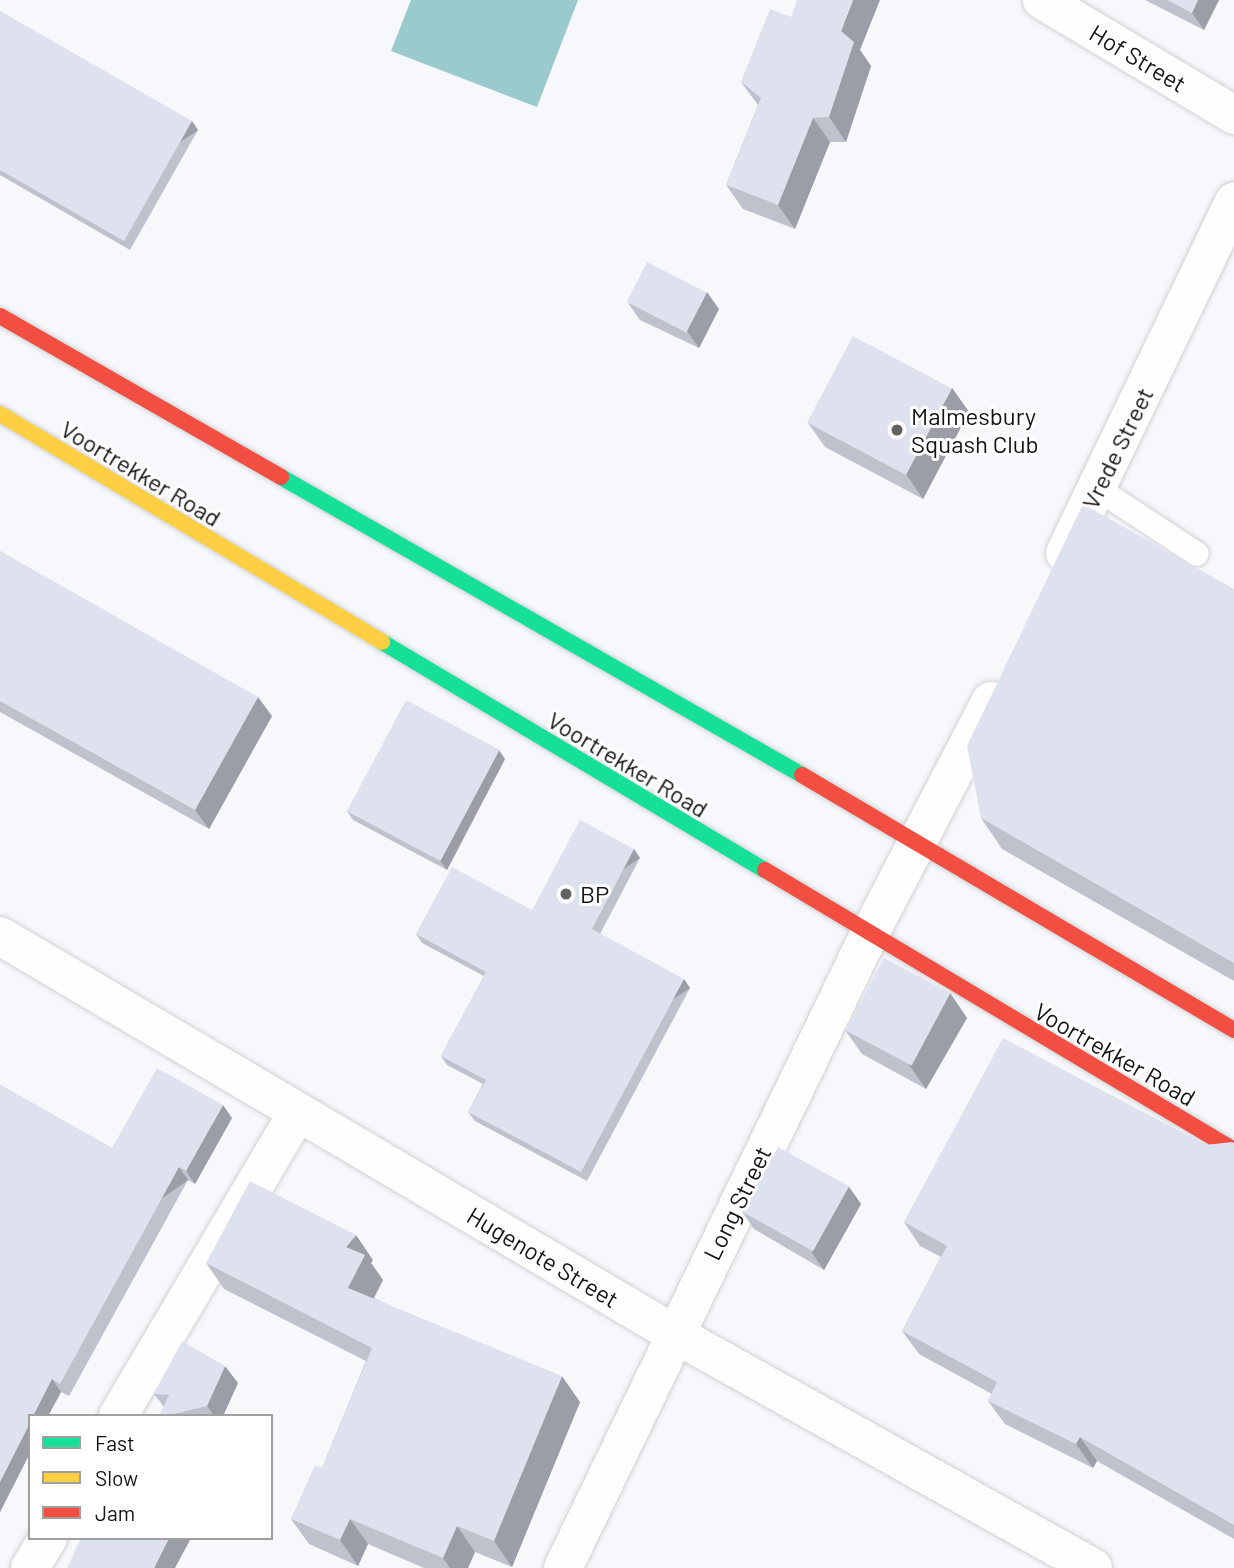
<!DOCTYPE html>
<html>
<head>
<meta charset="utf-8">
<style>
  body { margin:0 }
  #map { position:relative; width:1234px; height:1568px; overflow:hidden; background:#f6f8fc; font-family:Barlow,sans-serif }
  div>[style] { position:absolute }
  .water>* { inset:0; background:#9acace }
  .roads { filter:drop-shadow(0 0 2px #d0d1d4) drop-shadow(0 0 2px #d0d1d4) }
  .lane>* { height:24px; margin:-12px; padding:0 12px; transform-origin:12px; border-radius:12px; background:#fefeff }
  .street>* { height:38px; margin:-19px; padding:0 19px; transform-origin:19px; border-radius:19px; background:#fefeff }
  .fast>* { height:16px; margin:-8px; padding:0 8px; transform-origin:8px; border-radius:8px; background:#16e098 }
  .slow>* { height:16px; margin:-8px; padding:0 8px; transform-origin:8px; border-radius:8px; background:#ffcf43 }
  .jam>* { height:16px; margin:-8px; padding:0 8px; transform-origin:8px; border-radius:8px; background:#f24e42 }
  .wall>* { inset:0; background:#bec2cd }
  .shaded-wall>* { inset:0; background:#9b9ea7; transform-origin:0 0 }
  .building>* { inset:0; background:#dde2ee; transform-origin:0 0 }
  .dots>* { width:19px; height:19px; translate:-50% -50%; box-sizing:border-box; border:4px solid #fff; border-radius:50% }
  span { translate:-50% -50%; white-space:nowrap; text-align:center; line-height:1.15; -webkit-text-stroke:6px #fff; paint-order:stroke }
  .street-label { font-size:24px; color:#111215 }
  .poi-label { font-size:24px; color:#111215 }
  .left { translate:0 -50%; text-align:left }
  .legend { position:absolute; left:28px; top:1414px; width:245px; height:126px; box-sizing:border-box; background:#fff; border:2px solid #a0a0a1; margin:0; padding:9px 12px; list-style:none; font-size:21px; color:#111215 }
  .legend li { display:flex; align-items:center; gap:14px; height:35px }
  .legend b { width:35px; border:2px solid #a0a0a1 }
</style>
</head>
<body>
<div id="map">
  <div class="water">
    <i style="clip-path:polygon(411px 0,578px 0,537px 107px,391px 51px)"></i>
  </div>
  <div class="roads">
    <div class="lane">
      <i style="left:1098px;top:489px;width:118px;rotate:33.3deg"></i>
    </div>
    <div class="street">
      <i style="left:1042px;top:0;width:224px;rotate:30.9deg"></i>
      <i style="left:1065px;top:553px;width:390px;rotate:-64.3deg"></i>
      <i style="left:0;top:936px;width:781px;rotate:30.54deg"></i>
      <i style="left:673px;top:1333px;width:481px;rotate:29.2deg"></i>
      <i style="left:118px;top:1416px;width:353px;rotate:-59.4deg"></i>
      <i style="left:30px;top:1568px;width:35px;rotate:-59deg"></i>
      <i style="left:563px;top:1568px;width:703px;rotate:-64.2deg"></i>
      <i style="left:869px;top:935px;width:264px;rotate:-62.5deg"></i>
    </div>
    <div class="fast">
      <i style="left:281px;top:477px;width:600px;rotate:29.77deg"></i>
      <i style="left:382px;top:642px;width:446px;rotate:30.8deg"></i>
    </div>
    <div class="slow">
      <i style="left:0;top:414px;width:445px;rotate:30.8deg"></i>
    </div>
    <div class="jam">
      <i style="left:0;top:316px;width:324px;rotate:29.8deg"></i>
      <i style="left:802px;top:775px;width:502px;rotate:30.55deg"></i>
      <i style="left:765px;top:870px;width:546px;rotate:30.84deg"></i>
    </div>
  </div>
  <div class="wall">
    <i style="clip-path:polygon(1145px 0,1219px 0,1204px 30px)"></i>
    <i style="clip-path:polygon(0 11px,198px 130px,130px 250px,0 175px)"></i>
    <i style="clip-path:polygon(860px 50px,871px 66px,846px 142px,830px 142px,795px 229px,743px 209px,726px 185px,758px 105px,741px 82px)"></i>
    <i style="clip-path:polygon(628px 303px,719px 309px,699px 348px,640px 320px)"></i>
    <i style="clip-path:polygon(952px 388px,969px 412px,923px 499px,825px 447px,808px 423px)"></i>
    <i style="clip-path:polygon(0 551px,272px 716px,209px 829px,0 712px)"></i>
    <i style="clip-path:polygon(1234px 589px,1234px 981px,1002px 849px,981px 818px)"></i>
    <i style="clip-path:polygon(505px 759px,447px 870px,353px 820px,347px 811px)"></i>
    <i style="clip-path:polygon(640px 858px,600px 934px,690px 988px,587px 1181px,475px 1121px,468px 1112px,483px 1084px,447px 1065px,441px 1056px,484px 976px,422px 943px,416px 934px,532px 910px)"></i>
    <i style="clip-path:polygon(950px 993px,967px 1018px,926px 1089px,862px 1054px,845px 1030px)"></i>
    <i style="clip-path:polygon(0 1085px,112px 1148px,232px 1118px,195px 1184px,188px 1180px,69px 1396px,61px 1392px,48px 1416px,30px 1416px,30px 1453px,0 1512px)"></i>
    <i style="clip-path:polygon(1234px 1143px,1234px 1539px,1097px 1461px,1093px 1468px,1005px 1424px,988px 1401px,992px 1394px,919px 1354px,902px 1331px,941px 1257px,920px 1246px,904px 1222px,1206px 1145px)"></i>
    <i style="clip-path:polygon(849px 1187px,861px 1204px,824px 1270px,754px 1229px,742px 1212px)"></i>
    <i style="clip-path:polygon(373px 1260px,371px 1263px,383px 1280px,374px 1298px,580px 1402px,512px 1567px,475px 1552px,468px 1568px,424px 1568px,368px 1544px,358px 1566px,309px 1544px,291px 1519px,322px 1468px,366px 1361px,224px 1289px,206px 1263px)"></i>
    <i style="clip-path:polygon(238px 1383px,223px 1416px,159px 1416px,164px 1407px,154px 1394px)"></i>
  </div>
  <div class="shaded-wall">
    <i style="clip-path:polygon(853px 0,880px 0,860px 50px,871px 66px,846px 142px,829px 117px,841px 31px)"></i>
    <i style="clip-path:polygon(1198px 0,1219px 0,1204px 30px,1192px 13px)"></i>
    <i style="clip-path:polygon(813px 118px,830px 142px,795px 229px,778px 205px)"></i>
    <i style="left:192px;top:121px;width:11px;height:138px;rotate:56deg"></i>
    <i style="clip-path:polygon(707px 292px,719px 309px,699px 348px,687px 331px)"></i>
    <i style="clip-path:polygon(952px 388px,969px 412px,923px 499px,906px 474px)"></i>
    <i style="clip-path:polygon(258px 697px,272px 716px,209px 829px,195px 810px)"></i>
    <i style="clip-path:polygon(499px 750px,505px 759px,447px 870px,440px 861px)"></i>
    <i style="left:634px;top:849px;width:11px;height:90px;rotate:56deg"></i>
    <i style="left:684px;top:979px;width:11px;height:219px;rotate:56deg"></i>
    <i style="clip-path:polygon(950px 993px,967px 1018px,926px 1089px,909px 1065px)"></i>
    <i style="clip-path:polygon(223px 1105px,232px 1118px,195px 1184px,186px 1171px)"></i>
    <i style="left:179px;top:1167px;width:16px;height:247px;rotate:55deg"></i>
    <i style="clip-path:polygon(849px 1187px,861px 1204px,824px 1270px,812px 1253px)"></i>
    <i style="clip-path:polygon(356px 1235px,373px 1260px,371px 1263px,383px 1280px,366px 1313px,348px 1288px,346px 1247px)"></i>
    <i style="clip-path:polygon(225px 1366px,238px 1383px,223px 1416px,214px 1416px,207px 1406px)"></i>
    <i style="clip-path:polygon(562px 1376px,580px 1402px,512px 1567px,494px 1541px)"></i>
    <i style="clip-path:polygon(52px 1379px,61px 1392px,48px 1416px,33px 1416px)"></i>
    <i style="clip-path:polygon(30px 1423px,30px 1453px,0 1512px,0 1482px)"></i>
    <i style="clip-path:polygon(1080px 1437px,1097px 1461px,1093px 1468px,1076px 1444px)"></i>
    <i style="clip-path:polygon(350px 1519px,368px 1544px,358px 1566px,340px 1540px)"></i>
    <i style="clip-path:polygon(457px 1526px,475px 1552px,468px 1568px,450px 1568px,443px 1558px)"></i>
    <i style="clip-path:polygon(169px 1538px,191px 1538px,175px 1568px,154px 1568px)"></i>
  </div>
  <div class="building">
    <i style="clip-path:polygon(797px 0,853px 0,841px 31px,854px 42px,829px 117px,813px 118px,778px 205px,726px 185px,761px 98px,741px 82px,770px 9px,791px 17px)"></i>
    <i style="clip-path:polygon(1167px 0,1198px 0,1192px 13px)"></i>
    <i style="clip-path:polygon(0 11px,192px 121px,124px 241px,0 170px)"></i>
    <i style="left:647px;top:262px;width:67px;height:45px;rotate:27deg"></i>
    <i style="left:853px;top:336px;width:112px;height:98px;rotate:28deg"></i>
    <i style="clip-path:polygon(1083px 504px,1234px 589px,1234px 963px,981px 818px,967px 746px)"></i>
    <i style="clip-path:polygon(0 551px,258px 697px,195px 810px,0 701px)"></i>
    <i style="left:406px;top:700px;width:106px;height:126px;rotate:28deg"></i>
    <i style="clip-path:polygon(580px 820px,634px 849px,592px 929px,684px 979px,581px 1172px,468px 1112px,486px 1080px,441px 1056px,486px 972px,416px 934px,452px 867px,532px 910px)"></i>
    <i style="left:884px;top:958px;width:75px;height:82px;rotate:28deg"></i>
    <i style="clip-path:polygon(1003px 1038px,1206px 1145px,1232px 1142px,1234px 1143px,1234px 1525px,1080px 1437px,1076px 1444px,988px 1401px,997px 1382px,902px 1331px,947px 1246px,904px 1222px)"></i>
    <i style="clip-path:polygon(157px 1068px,223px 1105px,186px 1171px,179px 1167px,60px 1384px,52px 1379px,33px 1416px,30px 1416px,30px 1423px,0 1482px,0 1085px,112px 1148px)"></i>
    <i style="left:778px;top:1147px;width:81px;height:74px;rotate:29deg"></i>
    <i style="clip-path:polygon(250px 1181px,356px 1235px,346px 1247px,365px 1255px,348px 1288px,562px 1376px,494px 1541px,457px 1526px,443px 1558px,350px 1519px,340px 1540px,291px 1519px,315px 1465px,322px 1468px,372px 1348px,206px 1263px)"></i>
    <i style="clip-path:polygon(182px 1341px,225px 1366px,207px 1406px,165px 1416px,159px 1416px,169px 1395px,154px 1394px)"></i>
    <i style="clip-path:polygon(81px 1538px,169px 1538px,154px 1568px,67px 1568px)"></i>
  </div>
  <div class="dots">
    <i style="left:897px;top:430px;background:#616266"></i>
    <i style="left:566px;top:894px;background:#616266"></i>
  </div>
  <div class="street-label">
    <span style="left:1138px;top:58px;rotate:31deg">Hof Street</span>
    <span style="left:1117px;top:448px;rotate:-64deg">Vrede Street</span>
    <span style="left:141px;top:473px;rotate:31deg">Voortrekker Road</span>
    <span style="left:628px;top:764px;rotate:31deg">Voortrekker Road</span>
    <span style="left:1115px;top:1054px;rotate:30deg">Voortrekker Road</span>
    <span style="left:737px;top:1203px;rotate:-64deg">Long Street</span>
    <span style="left:543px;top:1257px;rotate:31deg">Hugenote Street</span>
  </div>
  <div class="poi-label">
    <span class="left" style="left:911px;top:430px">Malmesbury<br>Squash Club</span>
    <span class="left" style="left:580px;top:894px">BP</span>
  </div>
  <ul class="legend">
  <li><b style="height:9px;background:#16e098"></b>Fast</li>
  <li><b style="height:9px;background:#ffcf43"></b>Slow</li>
  <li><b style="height:9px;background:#f24e42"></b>Jam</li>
  </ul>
</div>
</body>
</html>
